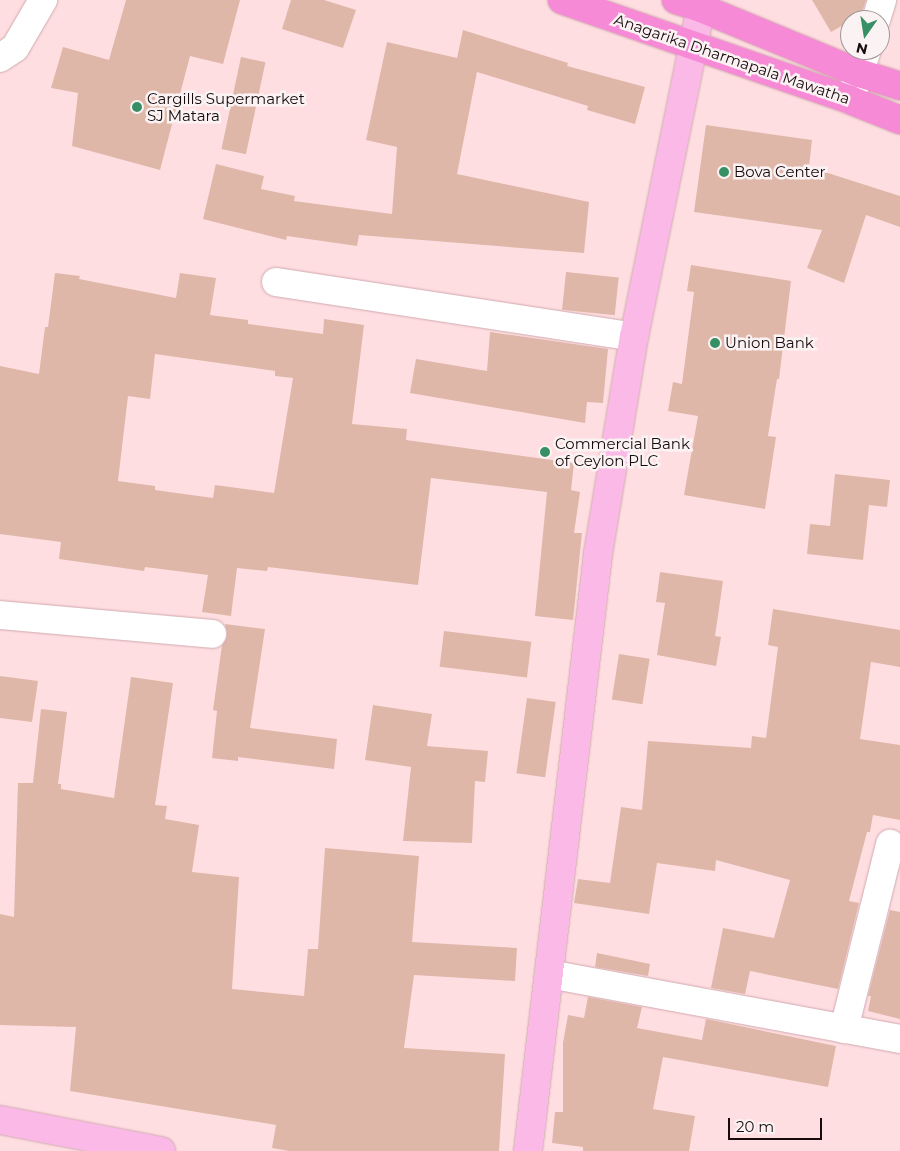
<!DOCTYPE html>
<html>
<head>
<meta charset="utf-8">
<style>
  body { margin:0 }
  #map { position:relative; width:900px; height:1151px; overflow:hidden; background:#ffdee2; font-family:Montserrat,sans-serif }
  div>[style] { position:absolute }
  .building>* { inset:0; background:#dfb7a9; transform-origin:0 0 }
  .roads { filter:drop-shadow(0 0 1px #d0aaaf) drop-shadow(0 0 1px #d0aaaf) }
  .street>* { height:28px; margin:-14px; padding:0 14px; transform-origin:14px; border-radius:14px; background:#fff }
  .primary>* { height:28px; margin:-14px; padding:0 14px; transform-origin:14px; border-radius:14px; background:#fab9e6 }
  .highway>* { height:28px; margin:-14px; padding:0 14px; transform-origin:14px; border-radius:14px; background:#f78ad6 }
  .dots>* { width:14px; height:14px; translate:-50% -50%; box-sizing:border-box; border:2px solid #fbf2f3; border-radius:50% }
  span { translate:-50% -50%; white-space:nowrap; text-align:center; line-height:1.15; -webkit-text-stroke:5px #fbf2f3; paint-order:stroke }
  .street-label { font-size:15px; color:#180b0d }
  .poi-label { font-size:15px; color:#180b0d }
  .left { translate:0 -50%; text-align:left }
  .north { position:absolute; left:840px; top:10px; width:50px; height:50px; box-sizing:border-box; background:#fbf2f3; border:1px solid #a09697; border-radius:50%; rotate:193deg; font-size:14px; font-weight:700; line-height:20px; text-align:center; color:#180b0d }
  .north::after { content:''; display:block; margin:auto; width:18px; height:22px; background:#379065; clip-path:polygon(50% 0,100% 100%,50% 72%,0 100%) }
  .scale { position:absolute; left:728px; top:1118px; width:94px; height:22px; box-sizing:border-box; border:2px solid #180b0d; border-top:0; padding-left:6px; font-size:15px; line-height:18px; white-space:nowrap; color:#180b0d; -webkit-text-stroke:4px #fbf2f3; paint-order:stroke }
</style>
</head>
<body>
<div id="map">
  <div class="building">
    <i style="clip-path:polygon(126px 0,240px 0,223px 64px,190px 56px,160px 170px,72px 146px,78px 93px,51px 88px,63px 47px,109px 60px)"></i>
    <i style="clip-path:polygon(291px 0,324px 0,356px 10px,343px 48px,282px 29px)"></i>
    <i style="clip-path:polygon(812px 0,866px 0,861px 15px,831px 32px)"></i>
    <i style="clip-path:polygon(463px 30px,568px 63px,567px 66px,645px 87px,635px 124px,587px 110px,588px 106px,477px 72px,457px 174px,589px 202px,584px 253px,359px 235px,357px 246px,287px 236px,286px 240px,203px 219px,216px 164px,264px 176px,261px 189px,295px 196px,294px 201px,392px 214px,397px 147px,366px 140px,387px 42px,457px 58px)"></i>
    <i style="left:241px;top:57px;width:25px;height:94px;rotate:12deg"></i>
    <i style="clip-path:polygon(706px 125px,812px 140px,809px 167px,900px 196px,900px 227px,866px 215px,844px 283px,807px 268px,822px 230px,694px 212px)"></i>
    <i style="clip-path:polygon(691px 265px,791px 281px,779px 379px,777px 379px,768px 436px,776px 437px,765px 509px,684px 495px,698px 416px,668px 411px,673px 382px,682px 384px,694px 292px,687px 291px)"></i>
    <i style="left:566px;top:272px;width:53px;height:38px;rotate:6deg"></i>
    <i style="clip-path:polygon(evenodd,55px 273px,80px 276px,79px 279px,176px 298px,180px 273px,216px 278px,210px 315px,248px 320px,248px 324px,323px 334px,324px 319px,364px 325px,352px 424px,407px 429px,406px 440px,574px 463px,571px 490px,580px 492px,574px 533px,582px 533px,573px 620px,535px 616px,547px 492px,431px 478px,418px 585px,268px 567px,267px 571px,237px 568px,231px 616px,202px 612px,208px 575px,145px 567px,144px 571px,59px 559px,61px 542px,0 534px,0 366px,39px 374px,45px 327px,48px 327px,55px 273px,155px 354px,275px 371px,275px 376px,293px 378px,274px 493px,215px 485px,213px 498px,155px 490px,155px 486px,118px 481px,128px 396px,150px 399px,155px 354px)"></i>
    <i style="clip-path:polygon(490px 332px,608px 349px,603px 403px,587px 402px,585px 423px,410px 393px,416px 359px,487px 371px)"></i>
    <i style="clip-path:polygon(835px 474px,890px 480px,887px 507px,869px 505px,863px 560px,807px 554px,810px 524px,830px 526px)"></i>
    <i style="clip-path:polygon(660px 572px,723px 581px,715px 636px,721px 637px,716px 666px,657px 655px,665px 603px,656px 602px)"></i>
    <i style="clip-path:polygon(773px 609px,900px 630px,900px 667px,871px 662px,860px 739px,900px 745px,900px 820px,873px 815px,870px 832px,867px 832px,849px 901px,859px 903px,838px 989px,750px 971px,745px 994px,711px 988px,723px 928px,774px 938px,790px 880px,716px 860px,715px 871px,657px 863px,649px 914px,574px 903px,578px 879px,610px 883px,621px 807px,642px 810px,648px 741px,751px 748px,752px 736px,766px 738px,778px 647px,768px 645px)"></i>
    <i style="clip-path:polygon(225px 624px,265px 629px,250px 728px,337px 739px,334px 769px,238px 757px,238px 761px,212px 758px,217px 711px,213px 710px,222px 645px,227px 636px)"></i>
    <i style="left:444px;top:631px;width:88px;height:36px;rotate:7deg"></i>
    <i style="left:619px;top:654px;width:31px;height:46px;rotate:9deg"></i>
    <i style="clip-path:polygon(0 676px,38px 681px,32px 722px,0 718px)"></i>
    <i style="clip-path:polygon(131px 677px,173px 683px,155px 805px,167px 806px,165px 819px,199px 825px,192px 872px,239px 877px,232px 989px,304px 996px,308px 949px,318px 949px,325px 848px,419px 856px,412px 942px,517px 948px,515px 981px,414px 975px,404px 1048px,505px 1054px,499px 1151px,289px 1151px,272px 1148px,276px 1125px,70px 1091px,76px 1027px,0 1025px,0 914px,14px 917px,18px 783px,33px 783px,41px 709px,67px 712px,58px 784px,61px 784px,61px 789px,114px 798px)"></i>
    <i style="left:527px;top:698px;width:29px;height:76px;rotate:8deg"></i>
    <i style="clip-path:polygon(373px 705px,432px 714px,427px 746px,488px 751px,485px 782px,475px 781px,472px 843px,403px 841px,411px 767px,365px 760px)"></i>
    <i style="clip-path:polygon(890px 910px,900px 912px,900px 1019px,868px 1011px,871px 996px,868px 996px)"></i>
    <i style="clip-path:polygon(597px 953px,650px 964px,648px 976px,595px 967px)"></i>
    <i style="clip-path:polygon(588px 997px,642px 1007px,637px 1028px,702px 1040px,706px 1019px,836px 1046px,828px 1087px,663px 1057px,653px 1109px,695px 1116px,689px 1151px,583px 1151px,583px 1147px,552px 1143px,555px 1112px,563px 1112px,563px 1043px,568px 1015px,584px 1018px)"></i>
  </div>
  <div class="roads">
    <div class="street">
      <i style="left:876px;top:20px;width:21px;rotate:-73deg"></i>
      <i style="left:0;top:58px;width:18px;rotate:-34deg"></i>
      <i style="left:15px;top:48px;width:56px;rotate:-59.7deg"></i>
      <i style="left:850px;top:100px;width:53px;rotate:-71.2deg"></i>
      <i style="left:276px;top:282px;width:362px;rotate:8.7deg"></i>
      <i style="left:0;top:615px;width:213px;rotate:5.1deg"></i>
      <i style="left:549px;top:974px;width:357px;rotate:10.5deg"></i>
      <i style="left:844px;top:1029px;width:191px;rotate:-76deg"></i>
    </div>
    <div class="primary">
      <i style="left:0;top:1120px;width:164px;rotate:10.9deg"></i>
      <i style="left:528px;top:1151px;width:601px;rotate:-83.31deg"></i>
      <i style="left:598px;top:554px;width:220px;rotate:-80.6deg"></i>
      <i style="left:634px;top:337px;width:336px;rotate:-78.5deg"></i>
    </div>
    <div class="highway">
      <i style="left:562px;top:0;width:305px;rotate:19.1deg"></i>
      <i style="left:850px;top:100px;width:54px;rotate:21.8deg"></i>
      <i style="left:676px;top:0;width:26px;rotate:18deg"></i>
      <i style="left:701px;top:8px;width:171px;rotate:22.4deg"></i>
      <i style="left:859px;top:73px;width:43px;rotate:17.6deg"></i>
    </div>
  </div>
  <div class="dots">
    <i style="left:137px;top:107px;background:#379065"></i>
    <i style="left:724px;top:172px;background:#379065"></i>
    <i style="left:715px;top:343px;background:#379065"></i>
    <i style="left:545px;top:452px;background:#379065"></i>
  </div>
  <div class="street-label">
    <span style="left:732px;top:59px;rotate:19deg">Anagarika Dharmapala Mawatha</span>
  </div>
  <div class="poi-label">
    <span class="left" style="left:147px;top:107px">Cargills Supermarket<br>SJ Matara</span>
    <span class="left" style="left:734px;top:172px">Bova Center</span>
    <span class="left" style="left:725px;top:343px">Union Bank</span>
    <span class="left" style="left:555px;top:452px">Commercial Bank<br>of Ceylon PLC</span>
  </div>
  <div class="north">N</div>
  <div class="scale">20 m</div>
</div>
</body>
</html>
